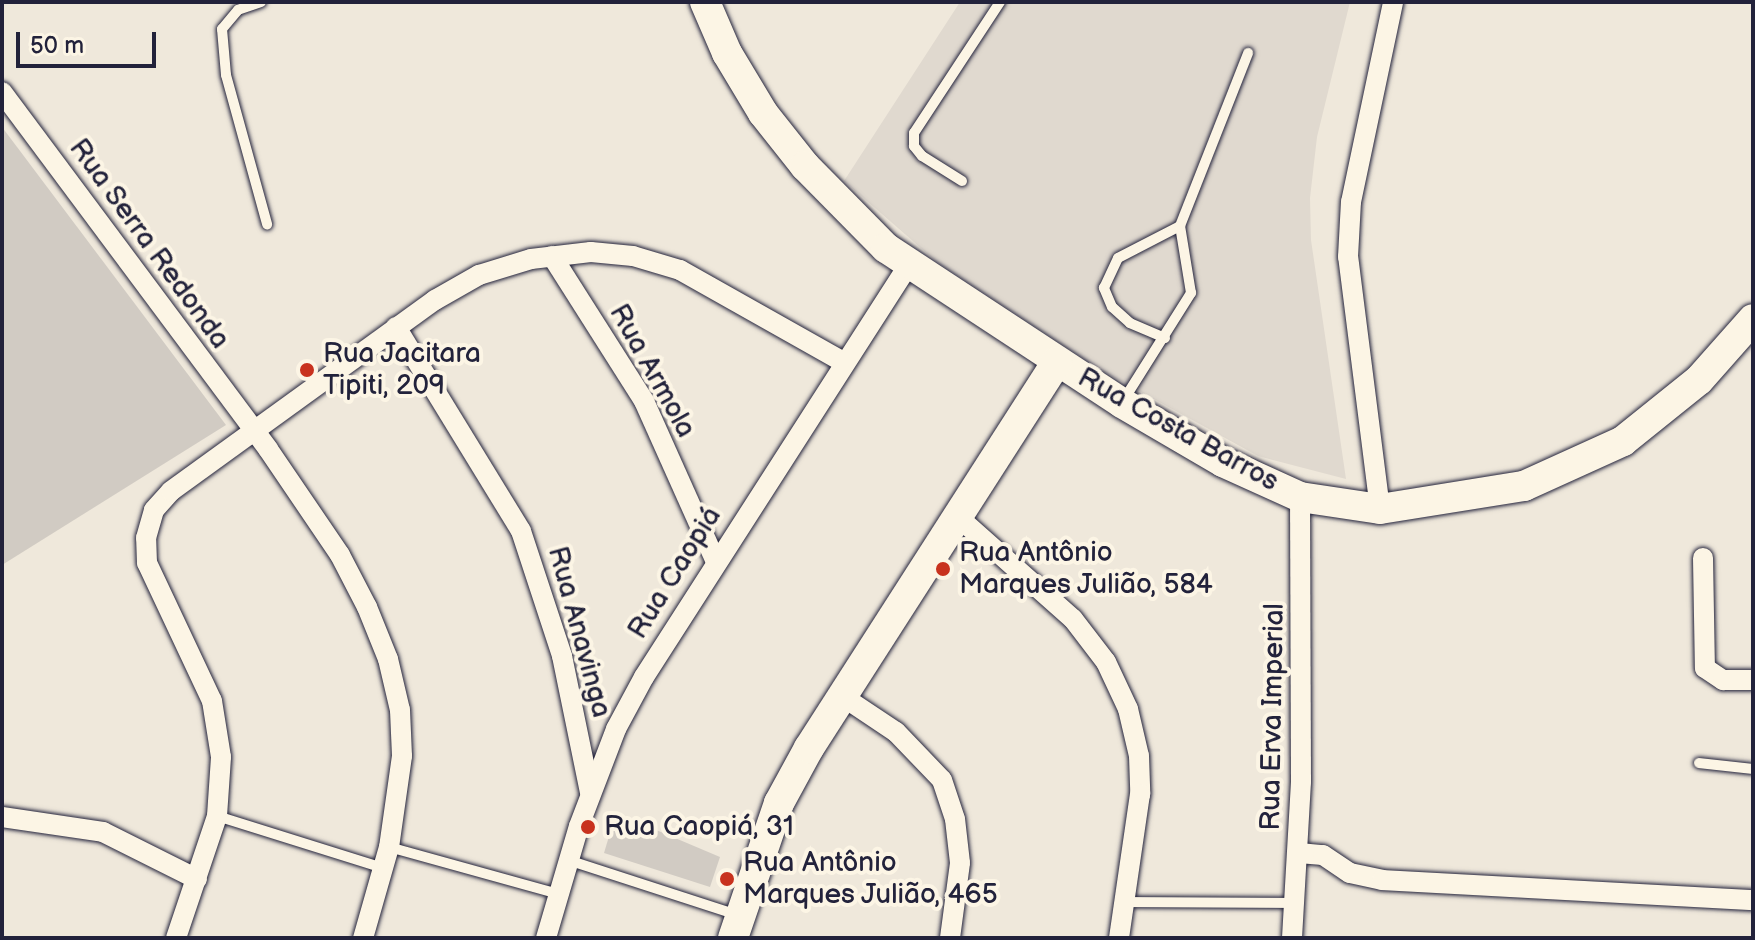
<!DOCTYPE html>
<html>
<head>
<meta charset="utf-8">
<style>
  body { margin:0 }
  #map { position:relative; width:1755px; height:940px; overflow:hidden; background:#efe8db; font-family:"Balsamiq Sans",sans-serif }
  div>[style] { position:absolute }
  .built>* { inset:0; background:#e0d9cf }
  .green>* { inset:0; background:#d1cbc3 }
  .roads { filter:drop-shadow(0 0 2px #22223b) drop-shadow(0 0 2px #22223b) }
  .lane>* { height:10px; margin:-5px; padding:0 5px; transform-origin:5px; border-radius:5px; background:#fcf5e5 }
  .street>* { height:20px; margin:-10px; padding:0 10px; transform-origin:10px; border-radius:10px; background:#fcf5e5 }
  .secondary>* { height:30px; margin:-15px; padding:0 15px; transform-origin:15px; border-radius:15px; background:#fcf5e5 }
  .dots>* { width:22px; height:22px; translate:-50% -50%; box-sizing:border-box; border:4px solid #fcf5e5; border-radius:50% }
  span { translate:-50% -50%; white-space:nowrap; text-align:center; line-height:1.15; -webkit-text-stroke:8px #fcf5e5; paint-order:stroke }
  .street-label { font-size:28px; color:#22223b }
  .poi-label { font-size:28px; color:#22223b }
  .left { translate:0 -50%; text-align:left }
  .frame { position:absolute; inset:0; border:4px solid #22223b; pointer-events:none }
  .scale { position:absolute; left:16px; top:32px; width:140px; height:36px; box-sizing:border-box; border:4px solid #22223b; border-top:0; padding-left:10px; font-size:24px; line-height:28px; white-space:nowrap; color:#22223b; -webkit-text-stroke:6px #fcf5e5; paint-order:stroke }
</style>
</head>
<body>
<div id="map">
  <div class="built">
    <i style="clip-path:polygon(960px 2px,1350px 2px,1317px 137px,1310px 198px,1311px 240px,1346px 479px,1258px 456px,1101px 370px,937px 262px,844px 181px)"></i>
  </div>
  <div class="green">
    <i style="clip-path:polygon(2px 127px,226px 425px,2px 565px)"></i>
    <i style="clip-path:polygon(616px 813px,720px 857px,710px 887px,604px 853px)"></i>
  </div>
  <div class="roads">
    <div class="lane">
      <i style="left:261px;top:2px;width:24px;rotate:161deg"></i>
      <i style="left:238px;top:10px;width:25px;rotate:130deg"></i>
      <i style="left:222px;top:29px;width:46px;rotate:85deg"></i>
      <i style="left:226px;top:75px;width:155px;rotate:74.6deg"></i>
      <i style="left:962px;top:181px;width:47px;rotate:-148deg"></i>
      <i style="left:922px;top:156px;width:13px;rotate:-129deg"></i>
      <i style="left:914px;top:146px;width:13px;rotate:-90deg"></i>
      <i style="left:914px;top:133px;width:157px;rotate:-56.7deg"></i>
      <i style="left:1165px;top:338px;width:38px;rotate:-157deg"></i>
      <i style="left:1130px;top:323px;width:24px;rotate:-138deg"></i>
      <i style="left:1112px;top:307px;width:21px;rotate:-113deg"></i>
      <i style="left:1104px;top:288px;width:33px;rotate:-65deg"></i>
      <i style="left:1118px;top:258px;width:70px;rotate:-27.3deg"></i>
      <i style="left:1123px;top:401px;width:128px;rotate:-57.8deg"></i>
      <i style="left:1191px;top:293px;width:68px;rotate:-99.3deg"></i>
      <i style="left:1180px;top:226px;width:186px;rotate:-68.5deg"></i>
      <i style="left:1699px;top:763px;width:54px;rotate:6.3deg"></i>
      <i style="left:217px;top:816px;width:174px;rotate:17.4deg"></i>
      <i style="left:389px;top:847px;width:175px;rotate:15.5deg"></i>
      <i style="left:568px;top:860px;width:178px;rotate:18deg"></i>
      <i style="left:1124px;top:902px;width:172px;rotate:0.3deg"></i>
    </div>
    <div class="street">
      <i style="left:2px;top:92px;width:445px;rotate:53.3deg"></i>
      <i style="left:268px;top:449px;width:128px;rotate:55.8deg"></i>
      <i style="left:340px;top:555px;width:59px;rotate:62.6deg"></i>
      <i style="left:367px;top:607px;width:56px;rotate:68deg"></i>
      <i style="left:388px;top:659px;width:52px;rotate:76.8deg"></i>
      <i style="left:400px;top:710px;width:46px;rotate:87.5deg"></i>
      <i style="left:402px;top:756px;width:92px;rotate:98.1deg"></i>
      <i style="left:389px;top:847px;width:95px;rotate:105.9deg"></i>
      <i style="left:552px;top:256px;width:172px;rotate:57.6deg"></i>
      <i style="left:644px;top:401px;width:174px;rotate:65.9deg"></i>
      <i style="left:396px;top:327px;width:239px;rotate:58.5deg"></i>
      <i style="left:521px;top:531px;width:132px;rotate:71.8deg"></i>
      <i style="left:562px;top:656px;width:140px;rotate:78.4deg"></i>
      <i style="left:1380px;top:509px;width:254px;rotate:-97.2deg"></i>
      <i style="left:1348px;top:257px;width:55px;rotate:-86.9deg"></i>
      <i style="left:1351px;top:202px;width:204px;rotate:-78.1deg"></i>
      <i style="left:957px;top:516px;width:155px;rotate:41.6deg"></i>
      <i style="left:1073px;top:619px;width:54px;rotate:52.5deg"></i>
      <i style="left:1106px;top:662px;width:52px;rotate:64.9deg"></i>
      <i style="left:1128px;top:709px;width:48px;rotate:76.8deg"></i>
      <i style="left:1139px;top:756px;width:38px;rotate:88deg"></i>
      <i style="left:1140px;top:794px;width:146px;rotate:98.3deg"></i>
      <i style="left:1703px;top:558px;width:110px;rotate:89deg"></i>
      <i style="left:1705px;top:668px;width:22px;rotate:34deg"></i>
      <i style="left:1723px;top:680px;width:30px"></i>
      <i style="left:842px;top:696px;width:65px;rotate:33.7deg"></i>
      <i style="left:896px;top:732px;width:66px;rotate:46.2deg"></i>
      <i style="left:942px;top:780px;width:41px;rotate:71.6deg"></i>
      <i style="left:955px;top:819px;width:44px;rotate:83.5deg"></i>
      <i style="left:960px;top:863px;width:76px;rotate:97.6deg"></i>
      <i style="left:2px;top:817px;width:102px;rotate:8.4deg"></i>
      <i style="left:103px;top:832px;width:105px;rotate:26.6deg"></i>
      <i style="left:1299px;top:853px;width:24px;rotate:5deg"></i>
      <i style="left:1323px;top:855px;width:32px;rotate:34deg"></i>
      <i style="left:1350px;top:873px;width:33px;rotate:12deg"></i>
      <i style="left:1382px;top:880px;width:372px;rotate:3.1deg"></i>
      <i style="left:176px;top:938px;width:129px;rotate:-71.4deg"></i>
      <i style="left:217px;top:816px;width:59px;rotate:-86.1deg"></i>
      <i style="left:221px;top:757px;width:57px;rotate:-99.1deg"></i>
      <i style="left:212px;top:701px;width:153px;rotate:-115.2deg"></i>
      <i style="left:147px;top:563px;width:25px;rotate:-92deg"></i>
      <i style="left:146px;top:538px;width:29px;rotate:-74deg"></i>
      <i style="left:154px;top:510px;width:25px;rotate:-48deg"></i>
      <i style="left:171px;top:491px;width:326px;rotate:-35.9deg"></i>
      <i style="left:435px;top:300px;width:51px;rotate:-29.6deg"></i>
      <i style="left:479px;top:275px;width:54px;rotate:-17.1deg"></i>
      <i style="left:531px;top:259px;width:60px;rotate:-6.7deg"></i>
      <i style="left:591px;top:252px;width:42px;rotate:5.4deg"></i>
      <i style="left:633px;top:256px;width:49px;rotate:16.6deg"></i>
      <i style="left:680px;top:270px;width:187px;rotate:29.4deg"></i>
      <i style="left:546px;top:938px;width:117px;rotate:-73.6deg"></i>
      <i style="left:579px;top:826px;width:104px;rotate:-69.1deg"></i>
      <i style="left:616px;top:729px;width:59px;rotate:-61.7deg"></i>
      <i style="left:644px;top:677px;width:488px;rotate:-57.3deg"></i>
      <i style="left:1292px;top:938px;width:156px;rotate:-86.7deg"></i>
      <i style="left:1301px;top:782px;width:285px;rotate:-90.2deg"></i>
    </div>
    <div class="secondary">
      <i style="left:705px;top:2px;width:56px;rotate:66.7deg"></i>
      <i style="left:727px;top:53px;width:70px;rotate:59deg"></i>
      <i style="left:763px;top:113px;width:68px;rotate:51.6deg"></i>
      <i style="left:805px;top:166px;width:115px;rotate:45.4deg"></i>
      <i style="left:886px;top:248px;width:282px;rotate:33.3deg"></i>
      <i style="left:1122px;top:403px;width:117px;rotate:30.3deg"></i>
      <i style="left:1223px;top:462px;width:85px;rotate:24.4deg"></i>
      <i style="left:1300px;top:497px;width:81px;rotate:8.5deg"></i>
      <i style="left:1380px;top:509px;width:146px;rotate:-9.1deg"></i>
      <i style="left:1524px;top:486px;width:109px;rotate:-24.4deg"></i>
      <i style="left:1623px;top:441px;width:97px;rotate:-38.8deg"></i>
      <i style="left:1699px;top:380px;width:81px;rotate:-48.5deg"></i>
      <i style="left:733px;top:938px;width:143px;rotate:-71.2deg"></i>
      <i style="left:779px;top:803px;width:63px;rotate:-61.4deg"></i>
      <i style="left:809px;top:748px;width:459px;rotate:-57.3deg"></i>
    </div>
  </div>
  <div class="dots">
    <i style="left:307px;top:370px;background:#c8321e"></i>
    <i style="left:943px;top:569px;background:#c8321e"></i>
    <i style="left:588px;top:827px;background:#c8321e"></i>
    <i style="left:727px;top:879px;background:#c8321e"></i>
  </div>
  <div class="street-label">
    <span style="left:149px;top:244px;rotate:54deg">Rua Serra Redonda</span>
    <span style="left:652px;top:371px;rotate:61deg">Rua Armola</span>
    <span style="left:1178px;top:430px;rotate:29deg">Rua Costa Barros</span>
    <span style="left:675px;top:573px;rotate:-58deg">Rua Caopiá</span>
    <span style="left:579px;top:632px;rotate:75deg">Rua Anavinga</span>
    <span style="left:1273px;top:717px;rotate:-89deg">Rua Erva Imperial</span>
  </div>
  <div class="poi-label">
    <span class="left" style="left:323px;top:370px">Rua Jacitara<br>Tipiti, 209</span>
    <span class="left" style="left:959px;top:569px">Rua Antônio<br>Marques Julião, 584</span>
    <span class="left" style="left:604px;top:827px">Rua Caopiá, 31</span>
    <span class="left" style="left:743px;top:879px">Rua Antônio<br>Marques Julião, 465</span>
  </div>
  <div class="frame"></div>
  <div class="scale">50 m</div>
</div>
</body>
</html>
